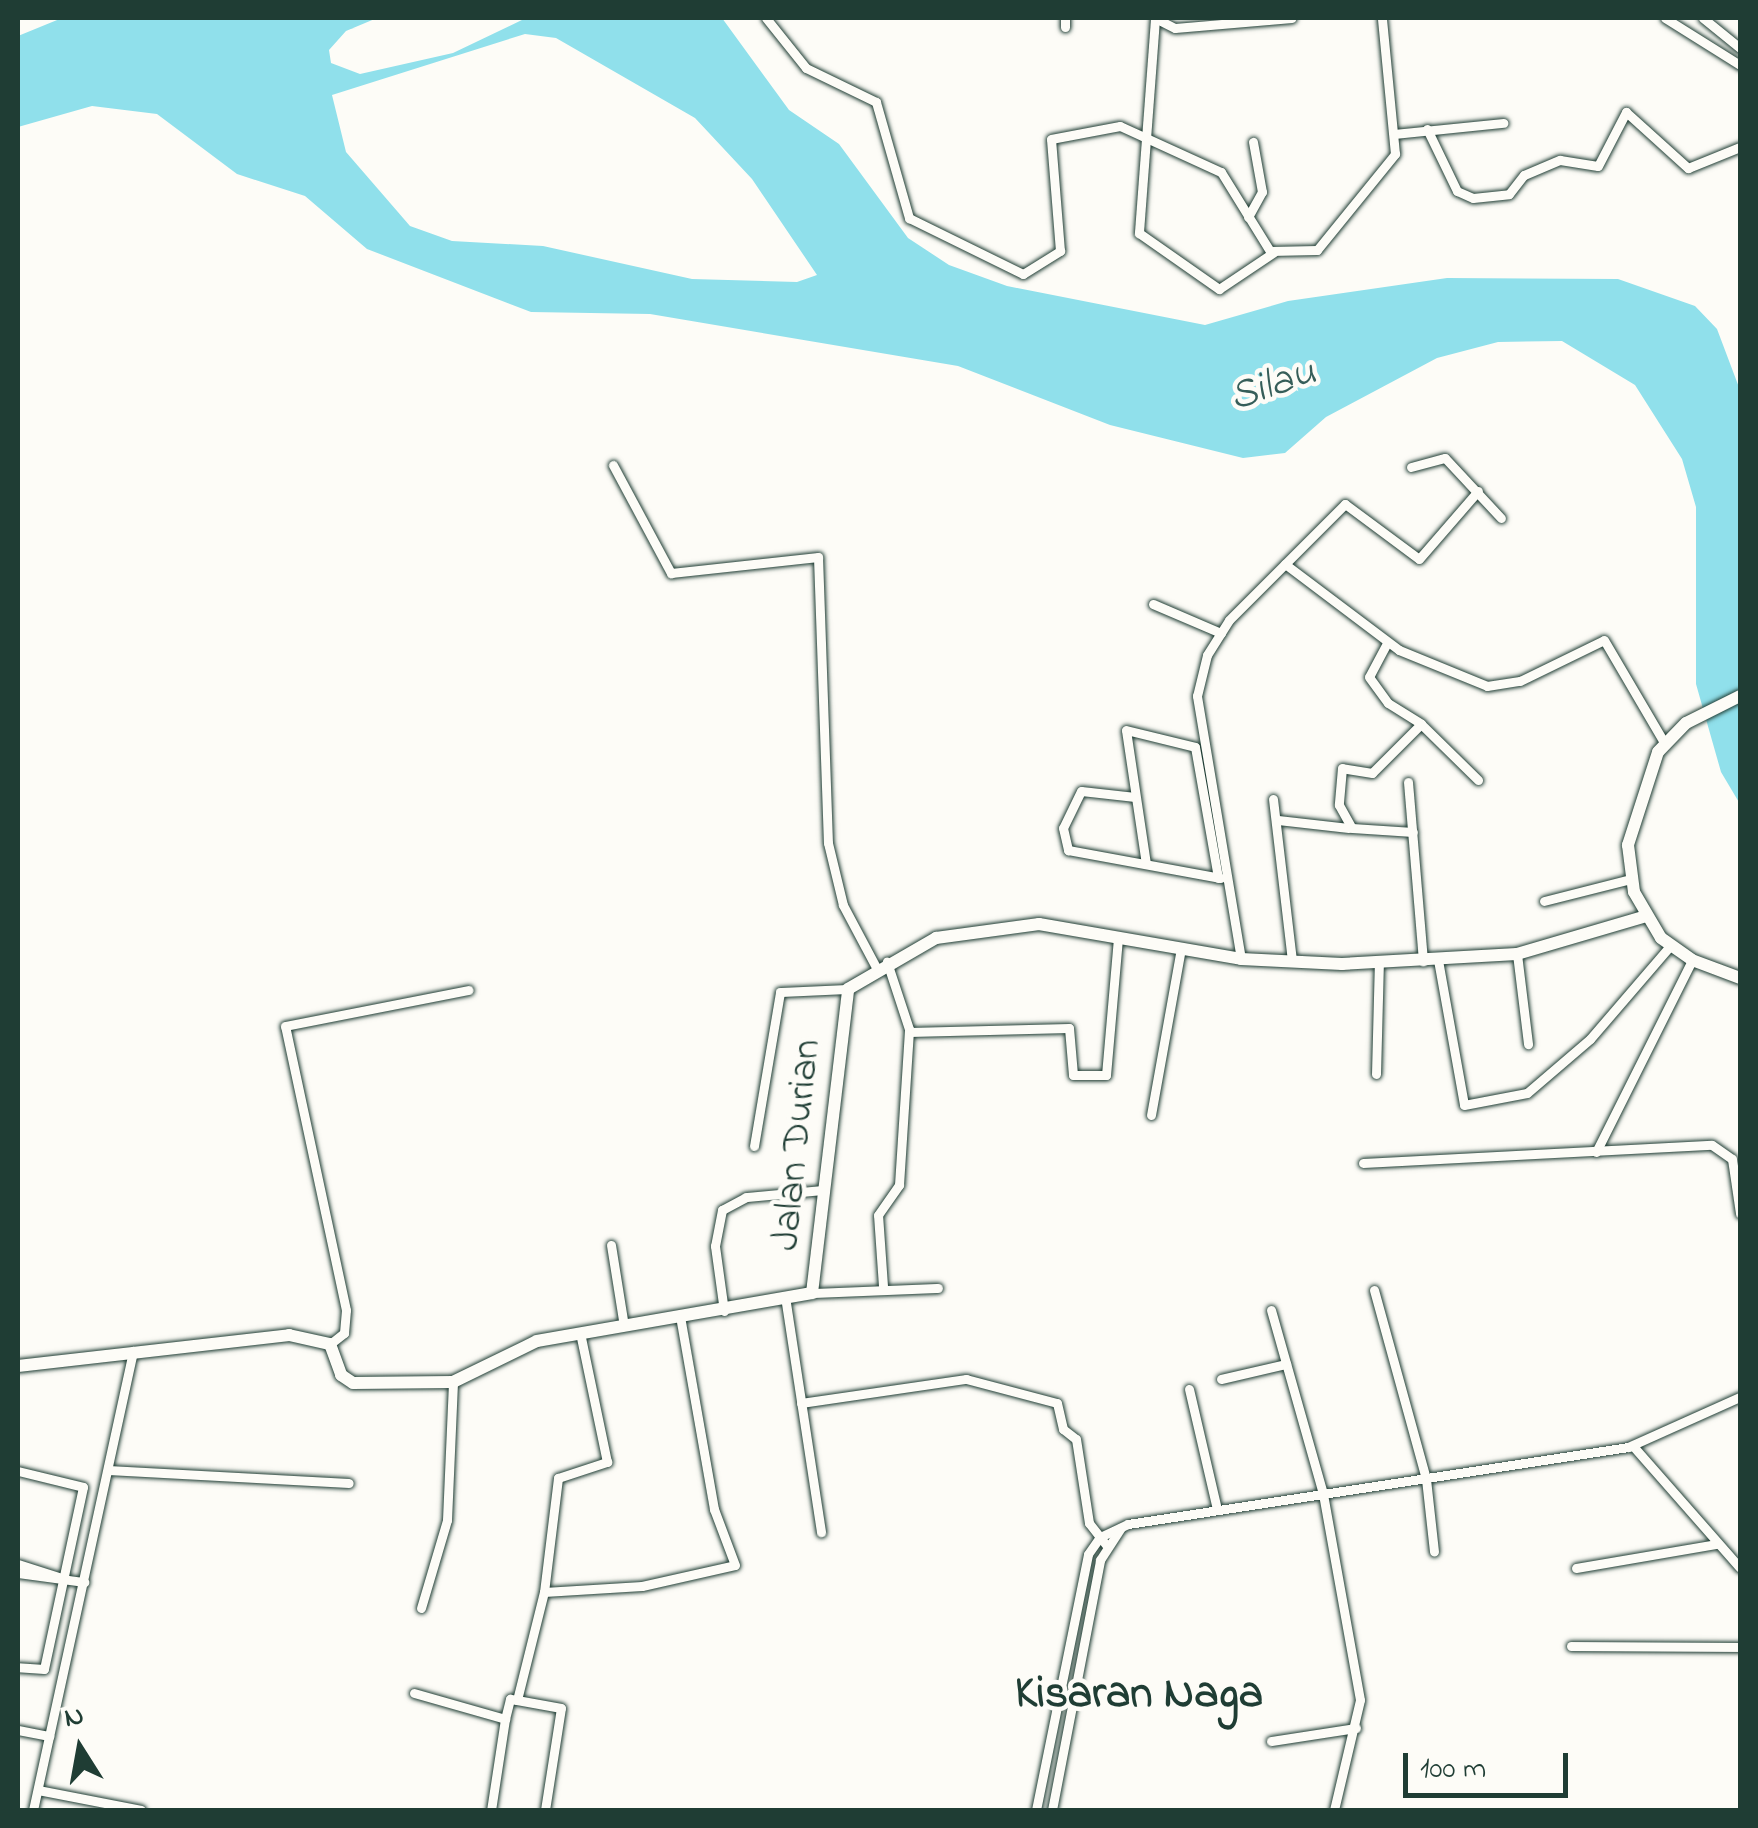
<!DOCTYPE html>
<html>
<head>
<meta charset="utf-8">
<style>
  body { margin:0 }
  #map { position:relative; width:1758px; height:1828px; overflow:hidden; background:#fdfcf7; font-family:"Indie Flower",sans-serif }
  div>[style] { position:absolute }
  .water>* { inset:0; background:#90e0eb }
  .roads { filter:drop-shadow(0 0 2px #1f3d34) drop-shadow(0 0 2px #1f3d34) }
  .street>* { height:9px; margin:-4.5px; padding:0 4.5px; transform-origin:4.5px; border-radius:4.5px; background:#fdfcf7 }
  .secondary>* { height:12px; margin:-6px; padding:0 6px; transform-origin:6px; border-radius:6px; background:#fdfcf7 }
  span { translate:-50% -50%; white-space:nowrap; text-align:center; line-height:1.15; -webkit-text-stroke:9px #fdfcf7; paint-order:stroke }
  .street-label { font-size:40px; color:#1f3d34 }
  .water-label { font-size:42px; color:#365e59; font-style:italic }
  .quarter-label { font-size:45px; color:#1f3d34; font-weight:700 }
  .frame { position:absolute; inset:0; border:20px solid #1f3d34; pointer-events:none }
  .north { position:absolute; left:30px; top:1698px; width:100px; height:100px; -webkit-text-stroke:8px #fdfcf7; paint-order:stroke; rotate:349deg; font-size:28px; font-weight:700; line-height:40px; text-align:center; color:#1f3d34 }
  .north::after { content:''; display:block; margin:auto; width:35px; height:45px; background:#1f3d34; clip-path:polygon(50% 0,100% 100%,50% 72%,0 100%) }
  .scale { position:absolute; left:1403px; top:1753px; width:165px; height:45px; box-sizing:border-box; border:5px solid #1f3d34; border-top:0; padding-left:12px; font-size:30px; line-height:35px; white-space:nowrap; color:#1f3d34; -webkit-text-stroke:8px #fdfcf7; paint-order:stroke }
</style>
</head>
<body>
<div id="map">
  <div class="water">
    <i style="clip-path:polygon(evenodd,62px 18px,377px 18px,346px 31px,329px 50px,331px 63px,360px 74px,453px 53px,526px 18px,722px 18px,789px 110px,839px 144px,908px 238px,949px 265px,1007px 286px,1205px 325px,1288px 301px,1447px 278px,1618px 279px,1695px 306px,1717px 329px,1740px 390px,1740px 804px,1721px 772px,1696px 684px,1696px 507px,1682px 459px,1635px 385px,1562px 341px,1498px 342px,1437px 358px,1326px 417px,1285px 453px,1243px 458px,1110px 425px,958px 366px,650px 314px,531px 312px,367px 249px,305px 196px,237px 174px,157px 114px,92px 106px,18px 127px,18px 36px,62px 18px,525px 34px,556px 38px,695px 118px,752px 179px,817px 275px,797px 282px,692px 279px,543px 246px,452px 241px,410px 226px,346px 152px,332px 95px,525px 34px)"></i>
  </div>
  <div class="roads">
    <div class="street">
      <i style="left:766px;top:18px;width:64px;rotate:51.3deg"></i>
      <i style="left:806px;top:68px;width:78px;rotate:25.9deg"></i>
      <i style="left:876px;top:102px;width:121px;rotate:74.1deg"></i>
      <i style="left:909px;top:218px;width:127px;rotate:26.2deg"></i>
      <i style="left:1023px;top:274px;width:44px;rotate:-31.9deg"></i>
      <i style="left:1060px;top:251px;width:112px;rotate:-94.6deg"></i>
      <i style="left:1051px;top:139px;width:70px;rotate:-10.7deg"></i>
      <i style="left:1120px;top:126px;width:111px;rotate:24.5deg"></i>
      <i style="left:1221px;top:172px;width:93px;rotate:58.2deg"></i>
      <i style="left:1270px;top:251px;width:47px;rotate:-1.2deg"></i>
      <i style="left:1317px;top:250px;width:124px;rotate:-50.9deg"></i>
      <i style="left:1395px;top:154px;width:137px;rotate:-95.5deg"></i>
      <i style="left:1155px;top:18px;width:22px;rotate:27deg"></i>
      <i style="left:1175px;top:28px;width:117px;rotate:-4.9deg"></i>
      <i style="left:1665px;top:18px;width:89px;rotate:32.1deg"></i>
      <i style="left:1703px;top:18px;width:48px;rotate:39deg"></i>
      <i style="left:1155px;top:19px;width:215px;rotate:94.3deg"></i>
      <i style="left:1139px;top:233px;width:98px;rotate:35deg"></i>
      <i style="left:1219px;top:289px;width:66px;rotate:-33.9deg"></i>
      <i style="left:1065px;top:27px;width:9px;rotate:-90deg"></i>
      <i style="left:1427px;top:129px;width:69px;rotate:64.2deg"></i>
      <i style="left:1457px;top:191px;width:17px;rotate:24deg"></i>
      <i style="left:1473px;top:198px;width:36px;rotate:-6deg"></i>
      <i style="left:1509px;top:194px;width:24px;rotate:-52deg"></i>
      <i style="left:1524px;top:175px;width:39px;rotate:-23deg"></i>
      <i style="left:1560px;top:160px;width:38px;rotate:9deg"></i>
      <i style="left:1598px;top:166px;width:61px;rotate:-62.6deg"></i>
      <i style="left:1626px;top:112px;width:84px;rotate:42.1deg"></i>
      <i style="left:1688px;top:168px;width:56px;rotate:-22deg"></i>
      <i style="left:1394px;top:134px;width:110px;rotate:-5.8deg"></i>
      <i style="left:1248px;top:217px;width:29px;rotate:-61deg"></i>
      <i style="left:1262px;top:192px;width:51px;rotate:-100.2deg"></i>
      <i style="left:613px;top:465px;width:123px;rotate:61.8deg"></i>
      <i style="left:671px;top:573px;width:148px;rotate:-6.2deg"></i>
      <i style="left:818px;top:557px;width:286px;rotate:88deg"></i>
      <i style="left:828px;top:843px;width:64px;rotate:76.4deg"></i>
      <i style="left:843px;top:905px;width:70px;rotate:62deg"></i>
      <i style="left:1411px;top:467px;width:35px;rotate:-15deg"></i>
      <i style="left:1445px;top:458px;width:82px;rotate:47deg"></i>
      <i style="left:1285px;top:564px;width:143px;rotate:37deg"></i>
      <i style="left:1399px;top:650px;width:95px;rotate:22.2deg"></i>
      <i style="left:1487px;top:686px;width:33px;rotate:-9deg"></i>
      <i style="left:1520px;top:681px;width:93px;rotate:-26deg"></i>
      <i style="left:1604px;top:640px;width:121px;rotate:59.6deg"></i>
      <i style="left:1153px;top:604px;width:74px;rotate:23.1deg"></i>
      <i style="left:1387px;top:643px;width:38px;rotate:118deg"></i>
      <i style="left:1369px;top:677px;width:32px;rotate:54deg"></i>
      <i style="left:1388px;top:703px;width:39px;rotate:32deg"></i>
      <i style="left:1421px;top:724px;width:69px;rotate:135deg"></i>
      <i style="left:1372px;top:773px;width:30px;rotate:-171deg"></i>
      <i style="left:1342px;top:768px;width:37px;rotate:95deg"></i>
      <i style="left:1339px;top:805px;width:26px;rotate:61deg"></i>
      <i style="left:1352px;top:828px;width:61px;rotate:3.8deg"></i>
      <i style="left:1421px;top:724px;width:80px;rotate:44.5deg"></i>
      <i style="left:1408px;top:782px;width:180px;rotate:85.2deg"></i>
      <i style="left:1135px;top:797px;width:54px;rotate:-173.7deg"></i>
      <i style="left:1081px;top:791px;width:41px;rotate:115.9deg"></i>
      <i style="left:1063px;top:828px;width:23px;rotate:77deg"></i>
      <i style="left:1068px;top:850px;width:155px;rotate:10.4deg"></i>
      <i style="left:1273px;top:799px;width:163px;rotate:83.3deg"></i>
      <i style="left:1278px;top:820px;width:71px;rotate:6.4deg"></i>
      <i style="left:1146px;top:864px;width:135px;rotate:-98.5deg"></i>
      <i style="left:1126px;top:730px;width:71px;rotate:13.8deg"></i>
      <i style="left:1195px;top:747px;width:133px;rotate:80deg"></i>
      <i style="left:1544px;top:901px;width:89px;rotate:-14.3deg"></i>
      <i style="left:1517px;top:954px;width:91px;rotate:83deg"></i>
      <i style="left:1241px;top:959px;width:267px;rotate:-99.5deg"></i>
      <i style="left:1197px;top:696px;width:42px;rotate:-76.3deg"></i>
      <i style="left:1207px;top:655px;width:41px;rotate:-57.8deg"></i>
      <i style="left:1229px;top:620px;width:164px;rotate:-45deg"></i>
      <i style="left:1345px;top:504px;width:92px;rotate:36.6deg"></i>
      <i style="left:1419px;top:559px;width:90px;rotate:-49.1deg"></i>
      <i style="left:1438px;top:960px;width:147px;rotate:79.8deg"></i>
      <i style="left:1464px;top:1105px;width:64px;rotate:-10.8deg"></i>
      <i style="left:1527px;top:1093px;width:83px;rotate:-40.6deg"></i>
      <i style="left:1590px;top:1039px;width:121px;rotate:-49.3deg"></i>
      <i style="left:909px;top:1032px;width:160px;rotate:-1.4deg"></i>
      <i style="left:1069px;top:1028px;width:47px;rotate:85.1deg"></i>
      <i style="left:1073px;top:1075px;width:33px"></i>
      <i style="left:1106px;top:1075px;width:138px;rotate:-85deg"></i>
      <i style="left:1376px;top:1074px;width:112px;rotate:-88.5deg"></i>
      <i style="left:1151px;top:1115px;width:169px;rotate:-79.8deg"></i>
      <i style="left:754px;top:1146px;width:156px;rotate:-80.4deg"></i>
      <i style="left:780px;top:992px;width:68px;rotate:-2.5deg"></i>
      <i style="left:1596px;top:1152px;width:215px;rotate:-63.4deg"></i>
      <i style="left:1363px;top:1163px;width:349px;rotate:-3deg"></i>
      <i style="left:1712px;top:1145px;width:24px;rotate:35deg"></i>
      <i style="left:1732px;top:1159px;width:55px;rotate:81.6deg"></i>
      <i style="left:611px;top:1245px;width:82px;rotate:80.9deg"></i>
      <i style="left:883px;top:1286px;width:71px;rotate:-94deg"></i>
      <i style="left:878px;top:1215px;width:37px;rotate:-55deg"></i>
      <i style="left:899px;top:1185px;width:156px;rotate:-86.3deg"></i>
      <i style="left:909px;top:1029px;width:71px;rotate:-108.2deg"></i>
      <i style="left:1374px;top:1290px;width:196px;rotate:74.6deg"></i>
      <i style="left:1426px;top:1479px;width:73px;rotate:83.7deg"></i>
      <i style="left:812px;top:1293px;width:126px;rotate:-2.3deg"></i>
      <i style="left:786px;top:1303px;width:232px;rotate:81.3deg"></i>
      <i style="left:1271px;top:1310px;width:191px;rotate:74.2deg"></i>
      <i style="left:1323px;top:1494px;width:209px;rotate:79.8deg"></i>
      <i style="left:1360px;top:1700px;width:113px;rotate:103.3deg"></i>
      <i style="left:724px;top:1311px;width:66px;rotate:-97.9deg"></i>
      <i style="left:715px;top:1246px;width:37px;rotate:-79deg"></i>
      <i style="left:722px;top:1210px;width:27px;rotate:-28deg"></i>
      <i style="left:746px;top:1197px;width:75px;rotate:-5.3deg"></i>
      <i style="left:330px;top:1344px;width:18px;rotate:-38deg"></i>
      <i style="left:344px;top:1333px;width:23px;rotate:-85deg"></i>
      <i style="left:346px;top:1310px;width:290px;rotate:-102.1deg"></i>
      <i style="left:285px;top:1026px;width:187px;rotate:-11.1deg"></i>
      <i style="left:1221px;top:1379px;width:67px;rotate:-13deg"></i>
      <i style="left:1189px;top:1389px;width:123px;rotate:76.9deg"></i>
      <i style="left:801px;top:1403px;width:167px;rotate:-8.3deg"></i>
      <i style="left:966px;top:1379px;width:94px;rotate:14.8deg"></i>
      <i style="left:1057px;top:1403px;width:27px;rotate:77deg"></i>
      <i style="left:1063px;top:1429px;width:16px;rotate:38deg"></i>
      <i style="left:1076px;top:1439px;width:85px;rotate:81.2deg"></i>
      <i style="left:1089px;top:1523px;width:28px;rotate:52deg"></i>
      <i style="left:1633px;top:1446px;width:162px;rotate:48.7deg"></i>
      <i style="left:108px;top:1470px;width:241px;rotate:3.1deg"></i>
      <i style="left:18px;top:1471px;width:67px;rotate:13.8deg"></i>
      <i style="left:83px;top:1487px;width:186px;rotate:102.1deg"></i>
      <i style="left:44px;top:1669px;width:26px;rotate:-176deg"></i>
      <i style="left:18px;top:1564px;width:46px;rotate:17.7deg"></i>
      <i style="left:1576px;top:1568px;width:143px;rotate:-9.7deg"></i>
      <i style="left:18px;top:1573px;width:67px;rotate:7.8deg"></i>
      <i style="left:544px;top:1592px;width:98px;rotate:-3.5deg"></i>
      <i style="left:642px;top:1586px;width:95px;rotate:-12.7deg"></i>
      <i style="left:735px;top:1565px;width:60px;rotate:-110.6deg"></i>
      <i style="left:714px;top:1509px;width:195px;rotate:-100deg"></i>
      <i style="left:421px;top:1608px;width:92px;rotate:-73.5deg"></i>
      <i style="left:447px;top:1520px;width:138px;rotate:-87.5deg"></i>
      <i style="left:1571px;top:1646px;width:169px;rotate:0.3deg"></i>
      <i style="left:414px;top:1693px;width:95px;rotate:15.9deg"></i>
      <i style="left:505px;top:1719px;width:92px;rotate:98.7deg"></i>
      <i style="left:505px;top:1719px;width:21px;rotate:-76deg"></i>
      <i style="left:510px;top:1699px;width:7px;rotate:8deg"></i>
      <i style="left:18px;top:1730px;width:32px;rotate:11deg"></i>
      <i style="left:1271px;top:1741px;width:86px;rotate:-8.7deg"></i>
      <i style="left:38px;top:1790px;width:105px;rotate:11deg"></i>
      <i style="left:33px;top:1810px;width:470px;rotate:-77.7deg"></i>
      <i style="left:545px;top:1810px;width:103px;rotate:-81.1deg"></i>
      <i style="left:561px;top:1708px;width:45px;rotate:-169.7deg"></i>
      <i style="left:517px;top:1700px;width:111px;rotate:-76deg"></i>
      <i style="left:544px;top:1592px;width:115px;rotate:-83deg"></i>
      <i style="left:558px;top:1478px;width:52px;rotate:-18.1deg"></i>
      <i style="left:607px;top:1462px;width:132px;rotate:-101.8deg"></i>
      <i style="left:1036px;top:1810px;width:261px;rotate:-78.5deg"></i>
      <i style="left:1088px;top:1554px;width:21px;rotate:-55deg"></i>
      <i style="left:1100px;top:1537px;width:31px;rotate:-25deg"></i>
      <i style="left:1128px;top:1524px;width:506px;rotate:-8.75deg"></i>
      <i style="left:1628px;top:1447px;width:123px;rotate:-24.1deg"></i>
      <i style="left:1052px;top:1810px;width:255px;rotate:-79.1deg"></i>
      <i style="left:1100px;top:1560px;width:38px;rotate:-57deg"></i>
    </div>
    <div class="secondary">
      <i style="left:1740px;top:696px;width:60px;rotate:153.4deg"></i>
      <i style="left:1686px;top:723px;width:40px;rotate:134deg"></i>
      <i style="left:1658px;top:752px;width:98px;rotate:107.9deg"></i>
      <i style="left:1628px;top:845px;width:47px;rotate:82.7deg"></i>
      <i style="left:1634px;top:892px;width:53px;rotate:59.6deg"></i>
      <i style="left:1661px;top:938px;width:38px;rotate:35deg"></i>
      <i style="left:1692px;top:960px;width:51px;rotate:20.6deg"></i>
      <i style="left:18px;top:1366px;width:273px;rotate:-6.5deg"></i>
      <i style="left:289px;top:1335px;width:42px;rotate:12.4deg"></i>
      <i style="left:330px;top:1344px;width:33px;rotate:70deg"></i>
      <i style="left:341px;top:1375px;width:14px;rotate:34deg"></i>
      <i style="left:353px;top:1383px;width:100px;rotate:-0.6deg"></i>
      <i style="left:453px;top:1382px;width:93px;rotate:-26deg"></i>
      <i style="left:537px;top:1341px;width:279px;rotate:-9.9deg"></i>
      <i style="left:812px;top:1293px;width:306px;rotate:-83.2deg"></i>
      <i style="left:848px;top:989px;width:102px;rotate:-30.1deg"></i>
      <i style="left:936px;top:938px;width:104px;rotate:-7.7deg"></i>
      <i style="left:1039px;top:924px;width:205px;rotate:9.8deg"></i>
      <i style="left:1241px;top:959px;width:101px;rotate:2.8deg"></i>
      <i style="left:1342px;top:964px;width:175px;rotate:-3.3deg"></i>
      <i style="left:1517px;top:954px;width:134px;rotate:-16.4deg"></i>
    </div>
  </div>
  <div class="street-label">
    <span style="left:798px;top:1145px;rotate:-84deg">Jalan Durian</span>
  </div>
  <div class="water-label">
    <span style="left:1273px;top:386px;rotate:-19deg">Silau</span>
  </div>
  <div class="quarter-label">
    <span style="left:1139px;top:1696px">Kisaran Naga</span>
  </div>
  <div class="frame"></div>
  <div class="north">N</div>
  <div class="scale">100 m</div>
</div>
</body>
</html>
